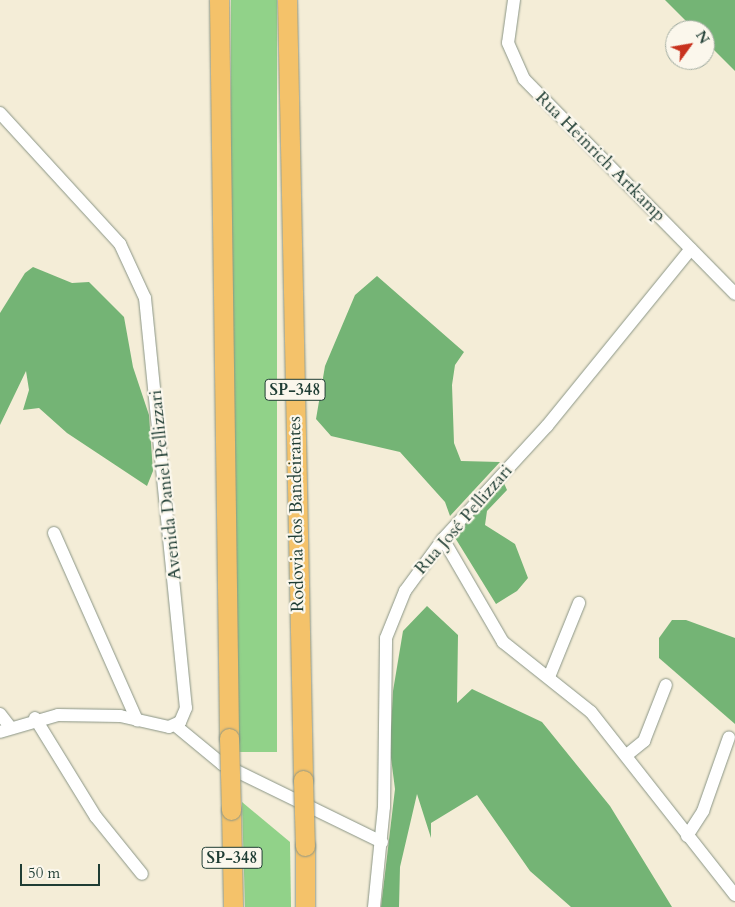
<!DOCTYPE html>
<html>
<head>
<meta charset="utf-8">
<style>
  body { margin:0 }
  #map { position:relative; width:735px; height:907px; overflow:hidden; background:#f4edd7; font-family:Cardo,serif }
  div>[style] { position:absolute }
  .green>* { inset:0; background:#91d289; transform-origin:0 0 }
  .forest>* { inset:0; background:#74b475 }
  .roads { filter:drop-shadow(0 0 1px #8a9586) drop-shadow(0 0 1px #8a9586) }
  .minor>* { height:12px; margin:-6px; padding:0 6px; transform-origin:6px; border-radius:6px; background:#fff }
  .highway>* { height:19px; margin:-9.5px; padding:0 9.5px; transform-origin:9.5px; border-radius:9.5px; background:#f4c26a }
  .bridges { filter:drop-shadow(0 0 1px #8a9586) drop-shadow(0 0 1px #8a9586) }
  .highway-bridge>* { height:19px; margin:-9.5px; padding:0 9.5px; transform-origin:9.5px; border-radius:9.5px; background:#f4c26a }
  span { translate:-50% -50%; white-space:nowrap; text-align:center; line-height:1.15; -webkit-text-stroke:4.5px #fbf7ec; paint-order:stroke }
  .shield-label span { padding:1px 4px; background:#fbf7ec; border:1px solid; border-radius:4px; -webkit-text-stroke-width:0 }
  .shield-label { font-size:16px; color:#1f3d34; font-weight:700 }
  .street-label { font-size:18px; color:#1f3d34 }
  .north { position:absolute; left:665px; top:20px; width:50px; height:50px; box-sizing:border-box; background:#fbf7ec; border:1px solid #a3ada2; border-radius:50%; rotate:58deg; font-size:14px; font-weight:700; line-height:20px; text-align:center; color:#1f3d34 }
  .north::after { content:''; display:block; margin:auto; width:18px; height:22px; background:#c8321e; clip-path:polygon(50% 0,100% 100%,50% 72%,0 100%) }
  .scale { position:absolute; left:20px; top:864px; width:80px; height:22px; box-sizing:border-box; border:2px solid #1f3d34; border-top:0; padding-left:6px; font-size:15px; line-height:18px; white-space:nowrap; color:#1f3d34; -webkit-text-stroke:4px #fbf7ec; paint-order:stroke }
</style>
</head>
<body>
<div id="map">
  <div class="green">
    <i style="left:231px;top:0;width:46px;height:752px"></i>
    <i style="clip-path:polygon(242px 802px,290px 842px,291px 907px,245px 907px)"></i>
  </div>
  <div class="forest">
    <i style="clip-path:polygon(665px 0,735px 0,735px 71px,705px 41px,705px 30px,695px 30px)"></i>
    <i style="clip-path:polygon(33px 267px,72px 283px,89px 282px,124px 317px,133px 367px,149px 415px,153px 471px,147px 486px,67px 433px,39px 408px,23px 410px,29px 390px,26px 371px,0 425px,0 313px,25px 273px)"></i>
    <i style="clip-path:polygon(377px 276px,464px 352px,455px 365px,452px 385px,454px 443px,461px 461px,500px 462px,450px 516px,445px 502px,400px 452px,331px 436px,316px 419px,325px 366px,355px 295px)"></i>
    <i style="clip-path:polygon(503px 481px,507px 490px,487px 511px,485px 525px,515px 544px,528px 578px,517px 591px,496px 604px,454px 536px)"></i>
    <i style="clip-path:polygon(427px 606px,458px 635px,457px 703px,472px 689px,542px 722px,610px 806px,672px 907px,571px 907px,530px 871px,477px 795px,431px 823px,431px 838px,417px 794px,400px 867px,399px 907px,381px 907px,395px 789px,390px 750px,393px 691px,403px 631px)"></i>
    <i style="clip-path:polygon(672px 620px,686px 620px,735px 638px,735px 724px,659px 658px,659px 638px)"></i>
  </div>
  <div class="roads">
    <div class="minor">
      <i style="left:514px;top:0;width:43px;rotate:97.9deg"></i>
      <i style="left:508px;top:43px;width:39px;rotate:66deg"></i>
      <i style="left:524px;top:79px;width:301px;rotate:45.5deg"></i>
      <i style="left:0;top:113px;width:178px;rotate:47.5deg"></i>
      <i style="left:120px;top:244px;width:60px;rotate:65.2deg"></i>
      <i style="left:145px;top:298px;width:412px;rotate:84.3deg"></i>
      <i style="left:186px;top:708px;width:15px;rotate:113deg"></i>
      <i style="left:180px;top:722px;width:12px;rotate:156deg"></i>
      <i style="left:169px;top:727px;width:50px;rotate:-167.3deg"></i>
      <i style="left:120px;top:716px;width:62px;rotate:-179.1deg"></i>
      <i style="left:58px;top:715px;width:60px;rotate:163.7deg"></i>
      <i style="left:54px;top:533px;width:205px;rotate:66.1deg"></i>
      <i style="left:443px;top:539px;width:119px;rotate:59.8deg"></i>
      <i style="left:503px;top:642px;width:112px;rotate:38.5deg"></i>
      <i style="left:591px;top:712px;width:233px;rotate:51.8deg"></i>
      <i style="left:549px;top:677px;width:80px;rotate:-67.9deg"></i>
      <i style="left:0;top:714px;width:16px;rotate:52deg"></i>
      <i style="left:35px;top:718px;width:116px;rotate:58.4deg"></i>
      <i style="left:96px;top:817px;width:73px;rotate:51.1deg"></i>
      <i style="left:176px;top:726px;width:60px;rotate:39.6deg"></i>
      <i style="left:222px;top:764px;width:178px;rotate:26deg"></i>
      <i style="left:628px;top:754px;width:21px;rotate:-39deg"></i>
      <i style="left:644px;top:741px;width:60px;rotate:-68.6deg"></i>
      <i style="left:687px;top:836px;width:30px;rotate:-57deg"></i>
      <i style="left:703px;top:811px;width:78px;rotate:-70.6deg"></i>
      <i style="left:374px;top:907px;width:100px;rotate:-84.3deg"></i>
      <i style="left:384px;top:807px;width:169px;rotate:-89.3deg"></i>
      <i style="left:386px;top:638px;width:51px;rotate:-68deg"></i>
      <i style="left:405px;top:591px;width:64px;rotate:-53.8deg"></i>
      <i style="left:443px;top:539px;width:154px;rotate:-47.4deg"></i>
      <i style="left:547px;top:426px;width:228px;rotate:-50.9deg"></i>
    </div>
    <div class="highway">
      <i style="left:219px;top:0;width:738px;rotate:89.22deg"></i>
      <i style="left:287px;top:0;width:780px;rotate:88.82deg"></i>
      <i style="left:231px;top:810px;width:97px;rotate:88.8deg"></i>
      <i style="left:305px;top:907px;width:61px;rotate:-90deg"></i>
    </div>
  </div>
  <div class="bridges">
    <div class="highway-bridge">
      <i style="left:229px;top:738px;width:72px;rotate:88.4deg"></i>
      <i style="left:303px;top:780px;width:66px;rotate:88.3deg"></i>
    </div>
  </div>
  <div class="shield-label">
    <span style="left:295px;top:390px">SP-348</span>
    <span style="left:232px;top:858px">SP-348</span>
  </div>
  <div class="street-label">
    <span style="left:600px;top:157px;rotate:45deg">Rua Heinrich Artkamp</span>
    <span style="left:166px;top:485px;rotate:-96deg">Avenida Daniel Pellizzari</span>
    <span style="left:297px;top:514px;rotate:-91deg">Rodovia dos Bandeirantes</span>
    <span style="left:464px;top:520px;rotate:-49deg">Rua José Pellizzari</span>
  </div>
  <div class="north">N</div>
  <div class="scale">50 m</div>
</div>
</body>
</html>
